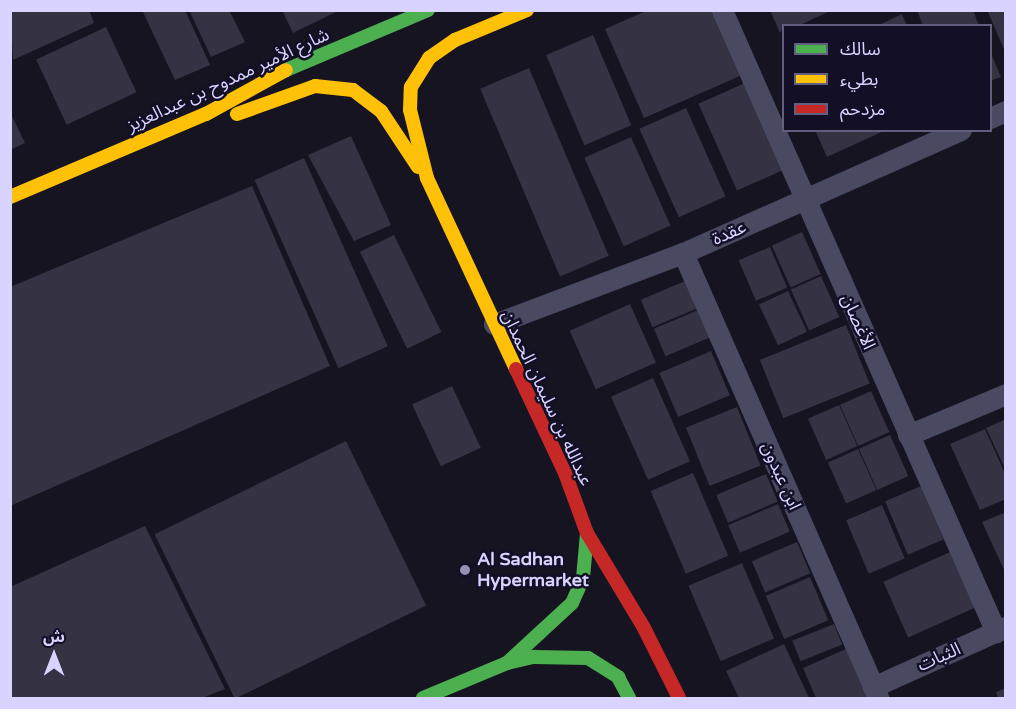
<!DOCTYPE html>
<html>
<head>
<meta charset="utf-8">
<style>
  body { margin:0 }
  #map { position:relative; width:1016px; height:709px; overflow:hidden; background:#161421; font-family:"Varela Round","Noto Sans Arabic",sans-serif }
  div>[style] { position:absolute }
  .building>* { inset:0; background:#343243; transform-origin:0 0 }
  .street>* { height:21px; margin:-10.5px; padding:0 10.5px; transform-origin:10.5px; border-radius:10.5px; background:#4a4962 }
  .fast>* { height:14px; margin:-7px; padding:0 7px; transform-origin:7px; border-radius:7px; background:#4caf50 }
  .slow>* { height:14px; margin:-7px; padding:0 7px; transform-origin:7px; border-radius:7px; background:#ffc107 }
  .jam>* { height:14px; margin:-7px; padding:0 7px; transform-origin:7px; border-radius:7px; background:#c62828 }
  .dots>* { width:16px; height:16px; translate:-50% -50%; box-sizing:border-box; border:3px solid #130f26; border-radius:50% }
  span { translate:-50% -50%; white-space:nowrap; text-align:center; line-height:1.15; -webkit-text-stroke:5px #130f26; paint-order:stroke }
  .street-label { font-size:18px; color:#d9d4ff }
  .poi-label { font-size:18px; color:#d9d4ff; font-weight:700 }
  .left { translate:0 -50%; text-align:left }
  .frame { position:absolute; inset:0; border:12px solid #d9d4ff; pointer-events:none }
  .legend { position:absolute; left:782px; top:24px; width:210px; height:108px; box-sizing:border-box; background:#130f26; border:2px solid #625e7d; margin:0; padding:8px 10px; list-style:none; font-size:18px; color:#d9d4ff }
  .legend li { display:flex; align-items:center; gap:12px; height:30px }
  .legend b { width:30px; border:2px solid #625e7d }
  .north { position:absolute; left:24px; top:625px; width:60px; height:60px; -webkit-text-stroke:4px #130f26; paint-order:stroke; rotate:0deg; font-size:16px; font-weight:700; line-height:24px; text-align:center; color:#d9d4ff }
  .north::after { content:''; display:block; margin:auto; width:21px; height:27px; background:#d9d4ff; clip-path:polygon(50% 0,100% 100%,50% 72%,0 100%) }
</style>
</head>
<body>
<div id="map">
  <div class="building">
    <i style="clip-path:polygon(10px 10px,89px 10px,94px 23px,13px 60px)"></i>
    <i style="clip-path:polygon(142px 10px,185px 10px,210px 65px,175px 80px)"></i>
    <i style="clip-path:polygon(189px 10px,229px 10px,245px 42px,211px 57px)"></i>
    <i style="clip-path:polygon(282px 10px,340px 10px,293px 33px)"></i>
    <i style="clip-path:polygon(648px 10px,712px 10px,740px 76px,644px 118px,605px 29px)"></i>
    <i style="clip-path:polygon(770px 10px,832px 10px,798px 26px,784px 26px,780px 33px)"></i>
    <i style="clip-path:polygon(917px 10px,973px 10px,979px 26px,923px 26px)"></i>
    <i style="clip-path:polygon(987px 10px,1006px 10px,1006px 54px)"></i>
    <i style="clip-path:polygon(902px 14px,907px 26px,877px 26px)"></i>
    <i style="left:106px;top:27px;width:72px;height:77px;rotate:65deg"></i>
    <i style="left:593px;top:35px;width:98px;height:51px;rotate:67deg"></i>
    <i style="clip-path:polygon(990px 51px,1001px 77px,990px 81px)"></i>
    <i style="left:529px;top:68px;width:204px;height:53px;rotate:67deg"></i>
    <i style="left:745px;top:83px;width:95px;height:51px;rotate:66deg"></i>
    <i style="left:686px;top:108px;width:97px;height:51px;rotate:66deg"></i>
    <i style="clip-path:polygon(10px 112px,25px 143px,10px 150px)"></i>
    <i style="clip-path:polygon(815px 130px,886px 130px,827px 157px)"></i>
    <i style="clip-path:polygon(351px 136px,391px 225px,354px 241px,308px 155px)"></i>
    <i style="left:631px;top:137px;width:97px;height:51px;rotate:66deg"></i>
    <i style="left:304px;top:158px;width:206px;height:54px;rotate:66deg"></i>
    <i style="clip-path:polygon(252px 186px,330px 366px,10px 506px,10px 287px)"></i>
    <i style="left:802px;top:232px;width:46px;height:33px;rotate:66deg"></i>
    <i style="left:394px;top:235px;width:108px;height:38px;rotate:64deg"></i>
    <i style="left:770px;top:247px;width:44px;height:34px;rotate:67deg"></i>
    <i style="left:821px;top:276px;width:45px;height:33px;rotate:66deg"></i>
    <i style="left:685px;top:281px;width:30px;height:48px;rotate:67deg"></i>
    <i style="left:788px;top:291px;width:45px;height:32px;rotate:65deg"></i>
    <i style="left:630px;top:304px;width:64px;height:66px;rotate:66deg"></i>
    <i style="left:698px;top:310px;width:30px;height:48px;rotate:67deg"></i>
    <i style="left:846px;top:325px;width:63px;height:93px;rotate:68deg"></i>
    <i style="left:711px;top:351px;width:48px;height:56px;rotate:67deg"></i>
    <i style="left:653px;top:378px;width:91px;height:46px;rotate:66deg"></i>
    <i style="left:452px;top:386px;width:68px;height:44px;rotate:65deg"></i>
    <i style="left:871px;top:391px;width:45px;height:34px;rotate:66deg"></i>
    <i style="left:839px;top:405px;width:45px;height:34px;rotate:66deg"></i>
    <i style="left:737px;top:407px;width:63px;height:55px;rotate:68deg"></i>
    <i style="clip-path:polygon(1006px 419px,1006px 471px,986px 428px)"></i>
    <i style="clip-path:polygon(985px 429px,1006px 476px,1006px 499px,980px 510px,950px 444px)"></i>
    <i style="left:890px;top:435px;width:45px;height:34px;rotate:66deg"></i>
    <i style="left:346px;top:441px;width:183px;height:213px;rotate:64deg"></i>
    <i style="left:858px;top:449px;width:45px;height:33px;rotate:66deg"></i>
    <i style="left:693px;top:473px;width:90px;height:46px;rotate:67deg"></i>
    <i style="left:766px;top:474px;width:30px;height:54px;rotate:67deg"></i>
    <i style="left:921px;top:486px;width:58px;height:39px;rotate:67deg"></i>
    <i style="left:778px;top:504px;width:30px;height:54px;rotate:67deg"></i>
    <i style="left:882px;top:505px;width:58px;height:39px;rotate:67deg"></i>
    <i style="clip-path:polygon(1006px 512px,1006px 574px,982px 522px)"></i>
    <i style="clip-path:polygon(145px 526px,225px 689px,202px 698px,10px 698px,10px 587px)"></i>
    <i style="left:797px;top:542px;width:34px;height:49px;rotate:67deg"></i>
    <i style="left:950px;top:552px;width:61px;height:73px;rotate:66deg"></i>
    <i style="left:742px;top:563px;width:82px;height:58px;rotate:67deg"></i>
    <i style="left:810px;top:577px;width:47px;height:48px;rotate:67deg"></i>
    <i style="left:834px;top:624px;width:22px;height:45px;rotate:68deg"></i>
    <i style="clip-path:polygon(784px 644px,809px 698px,739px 698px,726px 671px)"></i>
    <i style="clip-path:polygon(846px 649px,867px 697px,816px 698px,803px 668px)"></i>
    <i style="clip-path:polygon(1006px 688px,1006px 698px,998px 698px,996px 692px)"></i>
  </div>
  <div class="street">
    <i style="left:722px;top:10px;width:680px;rotate:66.23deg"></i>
    <i style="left:990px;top:118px;width:17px;rotate:-24deg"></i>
    <i style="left:683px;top:253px;width:486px;rotate:66.3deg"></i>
    <i style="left:494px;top:324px;width:202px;rotate:-20.6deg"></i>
    <i style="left:683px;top:253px;width:304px;rotate:-23.9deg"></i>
    <i style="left:908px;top:435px;width:106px;rotate:-22.7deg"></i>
    <i style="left:873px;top:687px;width:146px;rotate:-24.3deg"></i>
  </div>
  <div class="fast">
    <i style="left:286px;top:70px;width:154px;rotate:-22.9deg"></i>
    <i style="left:507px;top:663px;width:88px;rotate:-42.7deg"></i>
    <i style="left:572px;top:603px;width:27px;rotate:-66deg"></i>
    <i style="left:583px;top:578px;width:45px;rotate:-84.9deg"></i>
    <i style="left:423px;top:698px;width:91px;rotate:-22.6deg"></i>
    <i style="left:507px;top:663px;width:28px;rotate:-13deg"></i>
    <i style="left:534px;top:657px;width:54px;rotate:1.1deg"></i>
    <i style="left:588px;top:658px;width:36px;rotate:32deg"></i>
    <i style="left:618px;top:677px;width:24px;rotate:62deg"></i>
  </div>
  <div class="slow">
    <i style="left:237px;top:114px;width:83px;rotate:-19.7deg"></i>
    <i style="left:315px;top:86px;width:38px;rotate:6deg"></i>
    <i style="left:353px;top:90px;width:35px;rotate:37deg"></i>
    <i style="left:381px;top:111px;width:67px;rotate:56.5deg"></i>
    <i style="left:10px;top:197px;width:213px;rotate:-23deg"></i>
    <i style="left:206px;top:114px;width:91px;rotate:-28.8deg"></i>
    <i style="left:516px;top:369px;width:211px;rotate:-115deg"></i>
    <i style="left:427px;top:178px;width:70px;rotate:-104deg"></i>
    <i style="left:410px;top:110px;width:23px;rotate:-88deg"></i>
    <i style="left:411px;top:87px;width:34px;rotate:-58deg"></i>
    <i style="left:429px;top:58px;width:32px;rotate:-35deg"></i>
    <i style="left:455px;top:40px;width:78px;rotate:-22.6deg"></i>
  </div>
  <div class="jam">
    <i style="left:516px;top:369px;width:115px;rotate:64.8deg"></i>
    <i style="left:565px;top:473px;width:64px;rotate:69.9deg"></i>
    <i style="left:587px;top:533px;width:111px;rotate:59deg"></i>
    <i style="left:644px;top:628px;width:78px;rotate:63.4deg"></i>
  </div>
  <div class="dots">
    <i style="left:465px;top:570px;background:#9591b1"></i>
  </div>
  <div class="street-label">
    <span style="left:228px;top:80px;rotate:-25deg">شارع الأمير ممدوح بن عبدالعزيز</span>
    <span style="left:729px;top:233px;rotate:-24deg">عقدة</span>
    <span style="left:858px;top:322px;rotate:66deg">الأغصان</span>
    <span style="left:547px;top:398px;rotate:65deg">عبدالله بن سليمان الحمدان</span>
    <span style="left:781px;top:476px;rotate:66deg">ابن عبدون</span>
    <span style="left:939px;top:657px;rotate:-24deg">الثبات</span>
  </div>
  <div class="poi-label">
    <span class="left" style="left:477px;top:570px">Al Sadhan<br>Hypermarket</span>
  </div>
  <div class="frame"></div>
  <ul class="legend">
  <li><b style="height:8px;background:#4caf50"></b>سالك</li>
  <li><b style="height:8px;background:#ffc107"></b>بطيء</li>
  <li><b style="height:8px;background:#c62828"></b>مزدحم</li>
  </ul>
  <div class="north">ش</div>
</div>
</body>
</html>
